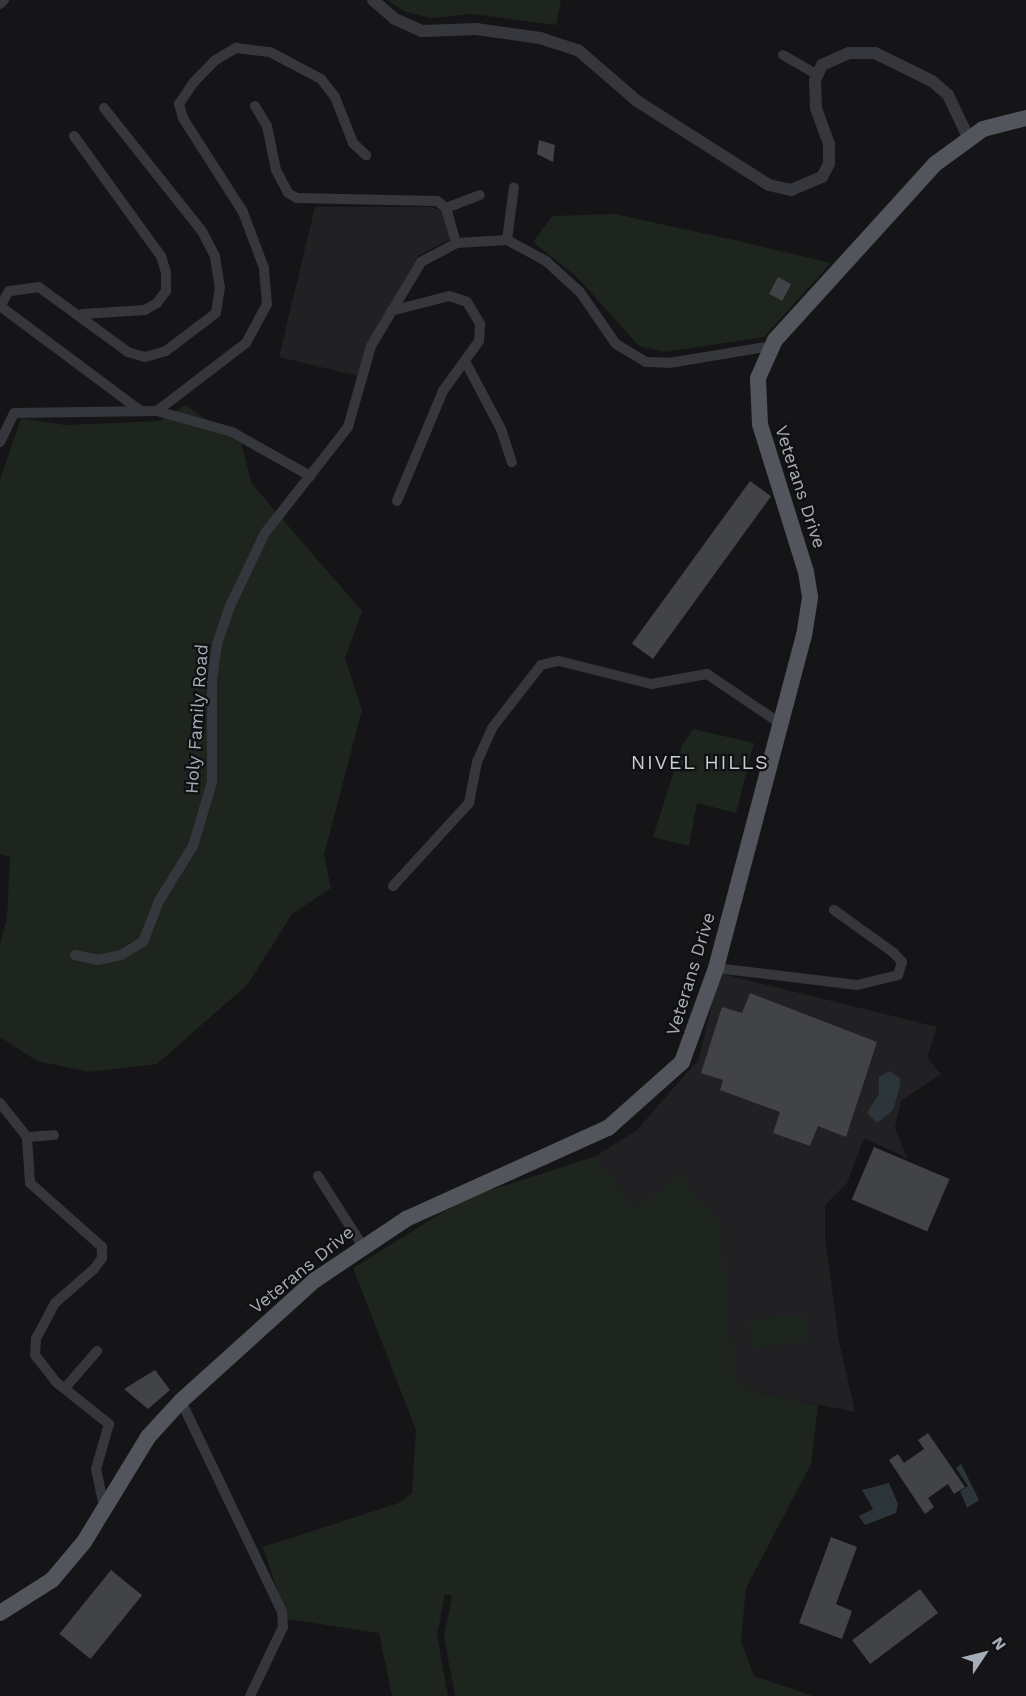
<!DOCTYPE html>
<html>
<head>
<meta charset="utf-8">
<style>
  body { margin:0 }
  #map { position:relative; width:1026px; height:1696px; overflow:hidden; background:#151517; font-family:"Work Sans",sans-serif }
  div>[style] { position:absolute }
  .built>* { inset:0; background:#212124 }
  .green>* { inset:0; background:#1d251e; transform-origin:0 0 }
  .water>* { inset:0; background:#2c353a }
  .building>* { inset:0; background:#414347; transform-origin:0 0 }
  .minor>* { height:10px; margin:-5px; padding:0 5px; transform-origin:5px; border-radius:5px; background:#36373c }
  .tertiary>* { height:12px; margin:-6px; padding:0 6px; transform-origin:6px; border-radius:6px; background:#36373c }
  .primary>* { height:16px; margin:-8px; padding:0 8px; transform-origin:8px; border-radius:8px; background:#52555b }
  span { translate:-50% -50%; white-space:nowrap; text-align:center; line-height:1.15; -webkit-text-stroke:4.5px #101012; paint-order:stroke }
  .street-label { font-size:18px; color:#a7adb7 }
  .neighbourhood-label { font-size:20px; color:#c8ccd3; letter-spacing:1.5px }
  .north { position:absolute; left:954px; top:1624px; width:60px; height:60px; -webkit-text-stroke:4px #101012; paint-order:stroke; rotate:55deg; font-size:16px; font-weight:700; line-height:24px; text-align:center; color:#a7adb7 }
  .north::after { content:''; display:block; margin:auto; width:21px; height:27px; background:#a7adb7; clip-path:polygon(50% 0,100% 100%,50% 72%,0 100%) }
</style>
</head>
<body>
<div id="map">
  <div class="built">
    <i style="clip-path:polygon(315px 207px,432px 207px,443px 212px,450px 239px,418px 256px,367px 345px,358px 376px,279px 357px)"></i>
    <i style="clip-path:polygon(719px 973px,937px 1027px,927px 1058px,941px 1074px,901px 1101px,895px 1128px,907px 1158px,864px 1138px,847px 1183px,825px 1205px,825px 1238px,839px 1341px,855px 1412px,748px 1390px,734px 1375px,634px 1209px,596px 1156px,637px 1130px,699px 1059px)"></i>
  </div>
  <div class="green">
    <i style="clip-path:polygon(387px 0,561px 0,556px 25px,472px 14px,431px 18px,406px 12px)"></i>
    <i style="clip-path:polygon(615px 214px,734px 240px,831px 263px,764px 337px,665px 352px,639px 346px,577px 277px,533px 242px,552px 216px)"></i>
    <i style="clip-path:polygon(185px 405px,241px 443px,252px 484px,362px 611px,345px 658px,362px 710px,324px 855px,331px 888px,292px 914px,248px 984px,157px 1064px,89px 1072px,37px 1061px,0 1037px,0 944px,7px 918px,10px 857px,0 854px,0 480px,21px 418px,65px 425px,160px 421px)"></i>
    <i style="clip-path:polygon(693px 729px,754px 743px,736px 813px,697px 803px,689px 846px,653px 837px,682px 746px)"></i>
    <i style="clip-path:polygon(596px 1156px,634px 1208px,681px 1175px,720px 1224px,734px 1375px,748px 1390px,818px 1405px,811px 1464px,746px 1588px,741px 1641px,754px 1676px,813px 1696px,455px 1696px,444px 1636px,452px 1596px,445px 1594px,437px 1635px,448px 1696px,392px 1696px,379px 1633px,287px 1619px,263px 1547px,399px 1503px,412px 1493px,416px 1430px,353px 1268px,466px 1198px)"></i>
    <i style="left:804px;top:1313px;width:28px;height:57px;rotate:82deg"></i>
  </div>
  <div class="water">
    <i style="clip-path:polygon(889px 1071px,900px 1078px,900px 1086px,893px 1110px,877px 1123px,867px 1113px,879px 1094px,879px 1077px)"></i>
    <i style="clip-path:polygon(961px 1464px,979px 1500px,967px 1508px,960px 1491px,968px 1486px,956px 1468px)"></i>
    <i style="clip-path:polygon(889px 1483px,898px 1504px,896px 1513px,865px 1525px,859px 1516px,873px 1509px,862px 1490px)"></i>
  </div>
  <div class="building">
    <i style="clip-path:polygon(539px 140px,555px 145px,553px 162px,537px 154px)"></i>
    <i style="left:778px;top:277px;width:15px;height:19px;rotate:28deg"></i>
    <i style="left:750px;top:481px;width:26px;height:201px;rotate:36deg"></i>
    <i style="clip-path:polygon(750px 993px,877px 1042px,846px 1137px,818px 1126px,810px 1146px,773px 1133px,780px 1112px,720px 1090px,723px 1080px,701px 1073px,722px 1007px,742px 1013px)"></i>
    <i style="left:874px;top:1147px;width:82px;height:57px;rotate:23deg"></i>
    <i style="clip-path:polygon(155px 1370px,170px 1390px,148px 1409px,124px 1389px)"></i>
    <i style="clip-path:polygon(928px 1433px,965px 1487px,954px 1494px,948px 1484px,928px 1498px,934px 1507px,925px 1514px,889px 1460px,898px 1454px,904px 1463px,924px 1449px,918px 1440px)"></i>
    <i style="clip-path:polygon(831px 1537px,857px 1547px,836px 1604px,852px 1611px,842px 1639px,799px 1623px)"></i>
    <i style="left:111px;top:1570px;width:40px;height:82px;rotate:39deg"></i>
    <i style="left:920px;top:1589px;width:30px;height:85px;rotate:53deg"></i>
  </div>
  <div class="minor">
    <i style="left:0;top:4px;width:6px;rotate:-45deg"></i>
    <i style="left:783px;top:55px;width:39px;rotate:30deg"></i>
    <i style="left:255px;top:106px;width:23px;rotate:59deg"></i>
    <i style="left:267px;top:126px;width:45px;rotate:78.4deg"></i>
    <i style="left:276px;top:170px;width:26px;rotate:62deg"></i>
    <i style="left:288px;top:193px;width:10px;rotate:29deg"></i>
    <i style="left:297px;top:198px;width:140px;rotate:1.2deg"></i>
    <i style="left:437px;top:201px;width:11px;rotate:38deg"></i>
    <i style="left:446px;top:208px;width:36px;rotate:74deg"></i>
    <i style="left:104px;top:108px;width:157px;rotate:51.5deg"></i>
    <i style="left:202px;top:231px;width:29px;rotate:63deg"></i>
    <i style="left:215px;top:257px;width:30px;rotate:81deg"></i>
    <i style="left:220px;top:287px;width:26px;rotate:99deg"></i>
    <i style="left:216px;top:313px;width:63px;rotate:142.8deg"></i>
    <i style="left:166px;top:351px;width:22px;rotate:164deg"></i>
    <i style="left:145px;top:357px;width:18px;rotate:-164deg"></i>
    <i style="left:128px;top:352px;width:110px;rotate:-143.9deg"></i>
    <i style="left:39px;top:287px;width:30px;rotate:172deg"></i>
    <i style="left:9px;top:291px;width:17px;rotate:121deg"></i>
    <i style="left:0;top:306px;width:176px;rotate:36.7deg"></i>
    <i style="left:74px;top:136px;width:148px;rotate:54.1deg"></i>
    <i style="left:161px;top:256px;width:17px;rotate:73deg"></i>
    <i style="left:166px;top:272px;width:19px;rotate:90deg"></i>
    <i style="left:166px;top:291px;width:15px;rotate:127deg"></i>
    <i style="left:157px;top:303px;width:14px;rotate:150deg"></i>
    <i style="left:145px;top:310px;width:63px;rotate:176.4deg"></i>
    <i style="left:446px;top:208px;width:36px;rotate:-21deg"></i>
    <i style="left:507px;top:240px;width:53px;rotate:-82.5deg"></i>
    <i style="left:391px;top:311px;width:60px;rotate:-14.5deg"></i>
    <i style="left:449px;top:296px;width:19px;rotate:18deg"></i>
    <i style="left:467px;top:302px;width:26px;rotate:59deg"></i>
    <i style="left:480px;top:324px;width:17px;rotate:93deg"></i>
    <i style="left:479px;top:341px;width:62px;rotate:125.8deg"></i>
    <i style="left:443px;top:391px;width:119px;rotate:112.7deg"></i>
    <i style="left:465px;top:361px;width:77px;rotate:62.1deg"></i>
    <i style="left:501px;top:429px;width:35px;rotate:72deg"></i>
    <i style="left:157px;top:411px;width:112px;rotate:-37.4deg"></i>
    <i style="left:246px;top:343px;width:44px;rotate:-61.7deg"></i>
    <i style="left:267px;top:304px;width:36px;rotate:-95deg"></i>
    <i style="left:264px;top:268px;width:60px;rotate:-110.6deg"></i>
    <i style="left:243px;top:212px;width:112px;rotate:-122.6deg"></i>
    <i style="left:183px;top:118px;width:15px;rotate:-106deg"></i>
    <i style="left:179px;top:104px;width:25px;rotate:-56deg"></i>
    <i style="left:193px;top:83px;width:30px;rotate:-46deg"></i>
    <i style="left:214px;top:61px;width:26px;rotate:-31deg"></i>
    <i style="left:236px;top:48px;width:34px;rotate:7deg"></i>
    <i style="left:270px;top:52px;width:58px;rotate:27.9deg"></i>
    <i style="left:321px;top:79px;width:23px;rotate:52deg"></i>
    <i style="left:335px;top:97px;width:49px;rotate:68.6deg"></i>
    <i style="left:353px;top:143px;width:18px;rotate:43deg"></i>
    <i style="left:0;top:442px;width:32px;rotate:-64deg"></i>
    <i style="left:14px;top:413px;width:143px;rotate:-0.8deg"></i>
    <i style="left:157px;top:411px;width:78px;rotate:15.6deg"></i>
    <i style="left:232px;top:432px;width:90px;rotate:29.4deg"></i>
    <i style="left:393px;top:886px;width:113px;rotate:-47.5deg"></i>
    <i style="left:469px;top:803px;width:42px;rotate:-79deg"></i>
    <i style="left:477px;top:762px;width:37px;rotate:-66deg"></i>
    <i style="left:492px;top:728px;width:80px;rotate:-52.1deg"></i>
    <i style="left:541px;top:665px;width:18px;rotate:-13deg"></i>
    <i style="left:559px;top:661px;width:95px;rotate:14deg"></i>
    <i style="left:651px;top:684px;width:57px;rotate:-10.1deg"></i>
    <i style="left:707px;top:674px;width:89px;rotate:34deg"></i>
    <i style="left:75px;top:955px;width:24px;rotate:12deg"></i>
    <i style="left:98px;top:960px;width:24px;rotate:-12deg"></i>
    <i style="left:121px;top:955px;width:26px;rotate:-31deg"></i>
    <i style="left:143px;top:942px;width:44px;rotate:-68.7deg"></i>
    <i style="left:159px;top:901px;width:65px;rotate:-58.3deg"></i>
    <i style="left:193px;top:846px;width:67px;rotate:-73.5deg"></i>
    <i style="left:212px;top:782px;width:102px;rotate:-90deg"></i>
    <i style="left:212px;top:680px;width:36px;rotate:-82deg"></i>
    <i style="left:217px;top:644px;width:40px;rotate:-71.1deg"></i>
    <i style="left:230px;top:606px;width:81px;rotate:-64.4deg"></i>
    <i style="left:265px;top:533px;width:135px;rotate:-51.9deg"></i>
    <i style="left:348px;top:427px;width:84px;rotate:-74.1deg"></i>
    <i style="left:371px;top:346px;width:98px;rotate:-59.2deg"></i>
    <i style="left:421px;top:262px;width:40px;rotate:-28deg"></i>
    <i style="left:456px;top:243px;width:51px;rotate:-3.4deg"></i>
    <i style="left:507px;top:240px;width:44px;rotate:28.3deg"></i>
    <i style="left:546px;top:261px;width:46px;rotate:42.4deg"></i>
    <i style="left:580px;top:292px;width:63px;rotate:55.3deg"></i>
    <i style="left:616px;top:344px;width:35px;rotate:31deg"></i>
    <i style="left:646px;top:362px;width:23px;rotate:2deg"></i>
    <i style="left:669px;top:363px;width:104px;rotate:-9.4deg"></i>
    <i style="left:716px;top:968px;width:142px;rotate:6.9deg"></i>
    <i style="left:857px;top:985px;width:42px;rotate:-13.7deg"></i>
    <i style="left:898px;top:975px;width:14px;rotate:-73deg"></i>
    <i style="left:902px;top:962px;width:12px;rotate:-132deg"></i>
    <i style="left:894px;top:953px;width:74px;rotate:-144.4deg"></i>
    <i style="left:0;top:1103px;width:43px;rotate:51.5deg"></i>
    <i style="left:27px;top:1137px;width:46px;rotate:86.3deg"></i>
    <i style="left:30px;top:1183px;width:96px;rotate:41.6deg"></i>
    <i style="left:102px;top:1247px;width:11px;rotate:90deg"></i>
    <i style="left:102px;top:1258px;width:14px;rotate:126deg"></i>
    <i style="left:94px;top:1269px;width:52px;rotate:138.9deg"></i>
    <i style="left:55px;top:1303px;width:40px;rotate:118deg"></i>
    <i style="left:36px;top:1338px;width:17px;rotate:93deg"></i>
    <i style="left:35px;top:1355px;width:34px;rotate:52deg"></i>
    <i style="left:56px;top:1382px;width:68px;rotate:38.4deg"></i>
    <i style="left:109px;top:1424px;width:47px;rotate:106.1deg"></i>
    <i style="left:96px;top:1469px;width:40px;rotate:78deg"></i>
    <i style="left:27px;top:1137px;width:27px;rotate:-4deg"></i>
    <i style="left:318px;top:1176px;width:82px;rotate:57.5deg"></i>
    <i style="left:65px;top:1388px;width:49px;rotate:-49.1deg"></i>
    <i style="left:181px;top:1401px;width:234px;rotate:64.4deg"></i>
    <i style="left:282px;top:1612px;width:15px;rotate:86deg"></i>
    <i style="left:283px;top:1627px;width:76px;rotate:115.6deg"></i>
  </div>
  <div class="tertiary">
    <i style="left:373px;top:0;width:29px;rotate:41deg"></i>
    <i style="left:395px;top:19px;width:30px;rotate:24deg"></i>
    <i style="left:422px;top:31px;width:54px;rotate:-2.1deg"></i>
    <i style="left:476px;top:29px;width:65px;rotate:8deg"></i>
    <i style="left:540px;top:38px;width:40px;rotate:18deg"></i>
    <i style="left:578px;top:50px;width:78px;rotate:40.8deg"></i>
    <i style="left:637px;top:101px;width:156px;rotate:32.5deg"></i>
    <i style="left:769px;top:185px;width:23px;rotate:13deg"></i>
    <i style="left:791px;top:190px;width:34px;rotate:-23deg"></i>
    <i style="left:822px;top:177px;width:15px;rotate:-62deg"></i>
    <i style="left:829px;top:164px;width:20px;rotate:-90deg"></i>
    <i style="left:829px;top:144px;width:38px;rotate:-110deg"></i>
    <i style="left:816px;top:108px;width:28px;rotate:-92deg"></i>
    <i style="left:815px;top:80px;width:17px;rotate:-65deg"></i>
    <i style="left:822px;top:65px;width:30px;rotate:-24deg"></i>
    <i style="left:849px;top:53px;width:26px"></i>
    <i style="left:875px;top:53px;width:64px;rotate:26.2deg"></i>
    <i style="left:932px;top:81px;width:21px;rotate:41deg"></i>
    <i style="left:948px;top:95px;width:47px;rotate:64.5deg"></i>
  </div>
  <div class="primary">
    <i style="left:0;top:1613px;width:62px;rotate:-32.4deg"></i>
    <i style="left:52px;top:1580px;width:50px;rotate:-49.9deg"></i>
    <i style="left:84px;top:1542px;width:123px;rotate:-58.6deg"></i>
    <i style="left:148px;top:1437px;width:49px;rotate:-47.5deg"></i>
    <i style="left:181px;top:1401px;width:181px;rotate:-42.1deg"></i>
    <i style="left:315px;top:1280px;width:110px;rotate:-33.8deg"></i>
    <i style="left:406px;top:1219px;width:222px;rotate:-24.3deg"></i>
    <i style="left:608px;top:1128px;width:99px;rotate:-41.7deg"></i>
    <i style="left:682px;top:1062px;width:100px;rotate:-70.1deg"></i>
    <i style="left:716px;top:968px;width:343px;rotate:-75.2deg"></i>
    <i style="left:804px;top:636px;width:39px;rotate:-81deg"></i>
    <i style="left:810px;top:597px;width:25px;rotate:-99deg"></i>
    <i style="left:806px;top:572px;width:155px;rotate:-107.3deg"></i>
    <i style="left:760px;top:424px;width:46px;rotate:-92.5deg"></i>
    <i style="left:758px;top:378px;width:42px;rotate:-65.9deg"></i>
    <i style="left:775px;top:340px;width:238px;rotate:-47.7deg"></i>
    <i style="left:935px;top:164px;width:59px;rotate:-36.1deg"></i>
    <i style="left:983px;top:129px;width:44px;rotate:-14.3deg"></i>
  </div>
  <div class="street-label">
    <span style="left:800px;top:487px;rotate:72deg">Veterans Drive</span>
    <span style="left:197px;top:719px;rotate:-86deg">Holy Family Road</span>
    <span style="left:691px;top:974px;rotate:-73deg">Veterans Drive</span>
    <span style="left:302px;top:1270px;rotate:-39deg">Veterans Drive</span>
  </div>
  <div class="neighbourhood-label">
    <span style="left:700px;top:762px">NIVEL HILLS</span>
  </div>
  <div class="north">N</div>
</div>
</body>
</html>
